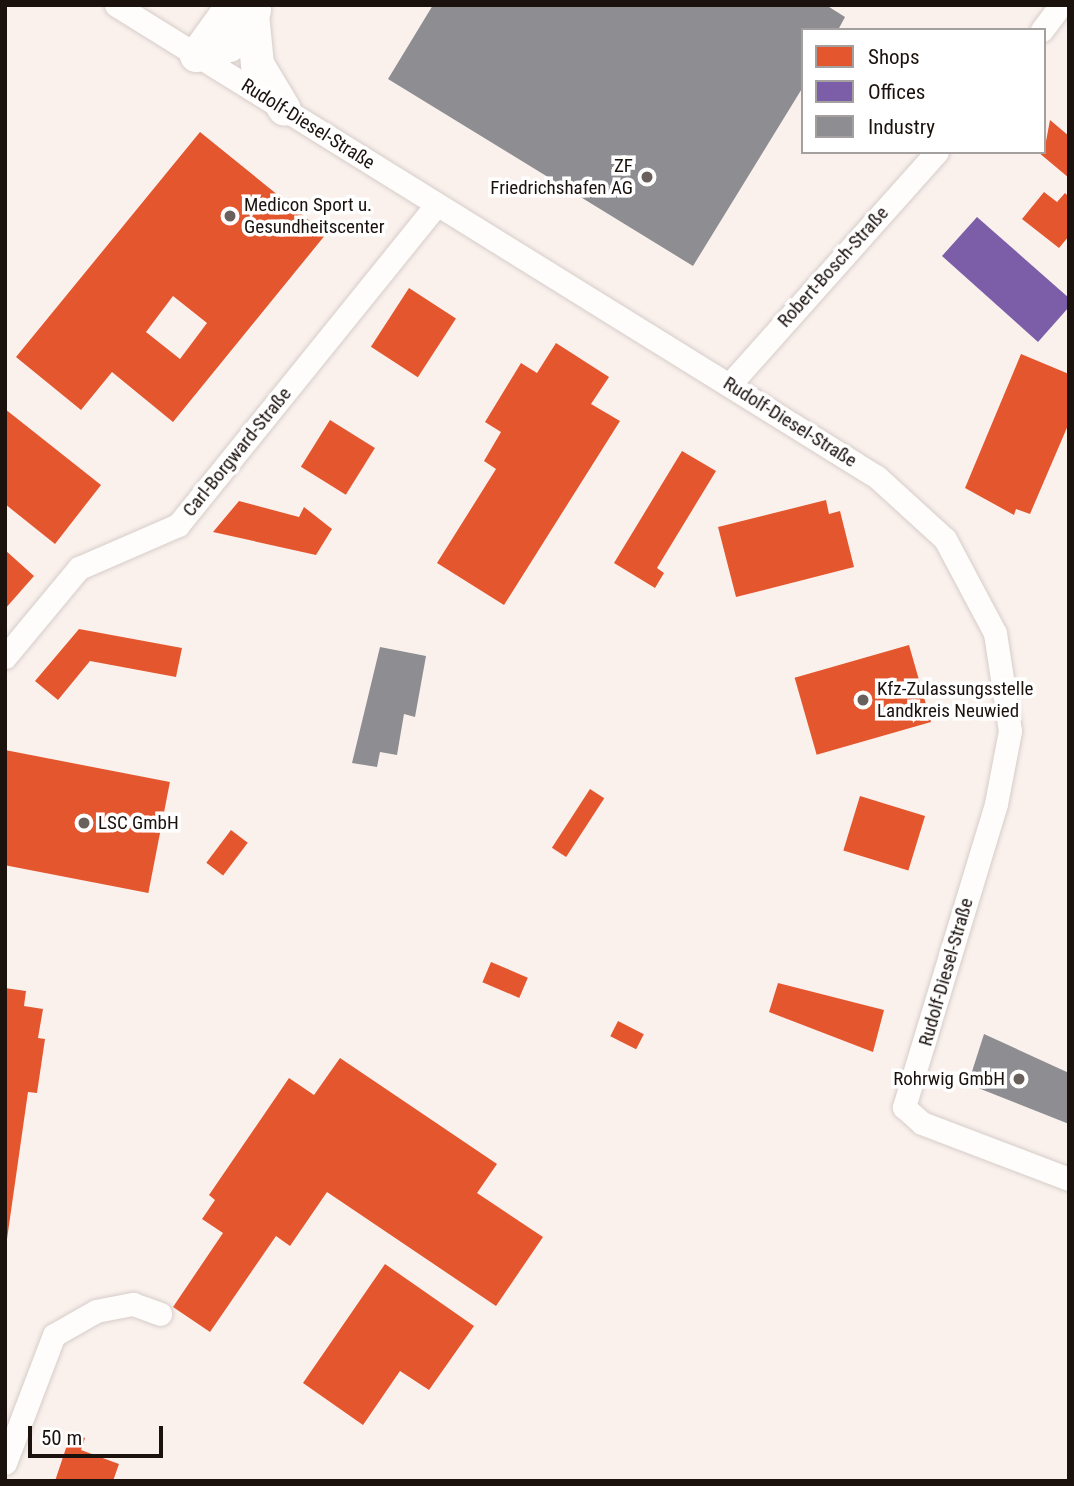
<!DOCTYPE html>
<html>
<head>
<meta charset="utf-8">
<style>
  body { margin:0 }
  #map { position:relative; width:1074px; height:1486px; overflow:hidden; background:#faf1ed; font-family:"Roboto Condensed",sans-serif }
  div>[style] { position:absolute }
  .shops>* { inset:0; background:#e4572e; transform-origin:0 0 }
  .offices>* { inset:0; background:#7b5ea7 }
  .industry>* { inset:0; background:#8d8d92 }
  .roads { filter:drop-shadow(0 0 2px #d6cdc9) drop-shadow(0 0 2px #d6cdc9) }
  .minor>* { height:23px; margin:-11.5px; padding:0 11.5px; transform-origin:11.5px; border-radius:11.5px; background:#fefdfc }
  .highway>* { height:33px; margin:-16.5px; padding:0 16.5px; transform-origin:16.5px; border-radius:16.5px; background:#fefdfc }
  .dots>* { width:19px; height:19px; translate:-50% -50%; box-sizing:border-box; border:4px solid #fff; border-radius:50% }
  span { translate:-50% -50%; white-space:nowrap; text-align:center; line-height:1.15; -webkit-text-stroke:7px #fff; paint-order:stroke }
  .street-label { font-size:19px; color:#1b120e }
  .poi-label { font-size:19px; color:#1b120e }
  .right { translate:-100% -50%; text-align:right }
  .left { translate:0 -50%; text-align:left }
  .frame { position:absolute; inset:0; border:7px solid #1b120e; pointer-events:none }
  .legend { position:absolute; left:801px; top:28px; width:245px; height:126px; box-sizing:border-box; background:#fff; border:2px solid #a4a09f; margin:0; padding:9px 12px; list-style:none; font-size:21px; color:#1b120e }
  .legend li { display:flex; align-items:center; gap:14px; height:35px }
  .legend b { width:35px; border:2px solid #a4a09f }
  .scale { position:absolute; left:28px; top:1426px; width:135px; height:32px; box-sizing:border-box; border:4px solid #1b120e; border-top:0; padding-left:9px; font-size:21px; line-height:24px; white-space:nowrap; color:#1b120e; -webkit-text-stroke:5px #fff; paint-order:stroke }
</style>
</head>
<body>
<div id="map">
  <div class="shops">
    <i style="clip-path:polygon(1050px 120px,1069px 136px,1069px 178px,1038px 152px,1044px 152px)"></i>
    <i style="clip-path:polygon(evenodd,200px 132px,326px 234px,173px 422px,112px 372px,81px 410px,16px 357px,200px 132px,173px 296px,207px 323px,180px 359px,146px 332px,173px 296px)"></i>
    <i style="clip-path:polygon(1044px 192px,1057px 202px,1065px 193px,1069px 197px,1069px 236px,1059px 248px,1022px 219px)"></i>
    <i style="left:409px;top:288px;width:56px;height:70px;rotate:33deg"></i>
    <i style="clip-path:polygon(556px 343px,609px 377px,591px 404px,620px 421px,504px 605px,437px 563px,496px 469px,484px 461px,501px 432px,485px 422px,521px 363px,537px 373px)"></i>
    <i style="clip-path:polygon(1021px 354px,1069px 374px,1069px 423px,1030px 514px,1016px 509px,1014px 515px,965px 488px)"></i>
    <i style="clip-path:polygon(5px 409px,101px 485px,55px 544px,5px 504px)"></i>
    <i style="left:330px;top:420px;width:53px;height:55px;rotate:32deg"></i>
    <i style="clip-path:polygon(682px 451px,716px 471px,657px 568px,664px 573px,655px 588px,614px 563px)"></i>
    <i style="clip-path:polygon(826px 500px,829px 514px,840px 511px,854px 567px,736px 597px,718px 527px)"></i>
    <i style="clip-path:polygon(239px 501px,299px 517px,304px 507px,332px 529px,316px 555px,213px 532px)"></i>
    <i style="clip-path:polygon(5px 550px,34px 576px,5px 609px)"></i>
    <i style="clip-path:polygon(79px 629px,182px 648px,176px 677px,90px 661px,58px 700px,35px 681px)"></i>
    <i style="left:909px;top:645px;width:80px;height:119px;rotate:74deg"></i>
    <i style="left:5px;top:750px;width:168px;height:113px;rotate:11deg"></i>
    <i style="left:590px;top:789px;width:17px;height:70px;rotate:33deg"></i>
    <i style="left:860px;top:796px;width:68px;height:57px;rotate:17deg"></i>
    <i style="left:231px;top:830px;width:21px;height:41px;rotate:37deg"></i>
    <i style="left:491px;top:962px;width:40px;height:22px;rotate:23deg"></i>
    <i style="clip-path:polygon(778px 983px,884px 1010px,873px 1052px,769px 1012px)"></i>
    <i style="clip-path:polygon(5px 988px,26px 991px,24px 1006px,43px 1009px,38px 1038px,45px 1039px,37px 1093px,28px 1092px,7px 1239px)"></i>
    <i style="left:618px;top:1021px;width:29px;height:17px;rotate:27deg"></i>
    <i style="clip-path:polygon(340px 1058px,497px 1164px,477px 1193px,543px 1237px,496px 1306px,327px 1192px,290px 1246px,276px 1236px,210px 1332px,173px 1307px,223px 1233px,202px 1219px,215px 1200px,209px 1195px,289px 1078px,314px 1095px)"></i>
    <i style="clip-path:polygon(385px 1264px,474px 1326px,429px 1390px,400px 1371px,363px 1425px,303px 1383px)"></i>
    <i style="clip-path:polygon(71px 1433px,85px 1438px,81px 1450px,119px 1464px,113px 1481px,55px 1481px)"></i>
  </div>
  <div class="offices">
    <i style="clip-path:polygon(977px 217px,1069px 298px,1069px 307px,1038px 342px,942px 256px)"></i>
  </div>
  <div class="industry">
    <i style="clip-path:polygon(433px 5px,826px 5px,845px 17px,838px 30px,803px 30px,803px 87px,693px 266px,388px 79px)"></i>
    <i style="clip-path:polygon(380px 647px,426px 656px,415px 717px,404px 714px,397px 755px,380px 752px,377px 767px,352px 763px)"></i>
    <i style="clip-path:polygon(984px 1034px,1069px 1073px,1069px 1124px,968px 1084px)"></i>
  </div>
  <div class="roads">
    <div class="minor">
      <i style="left:116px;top:5px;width:895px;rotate:31.81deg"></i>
      <i style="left:877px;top:477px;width:92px;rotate:42.4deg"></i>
      <i style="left:945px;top:539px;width:106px;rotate:62deg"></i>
      <i style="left:995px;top:633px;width:99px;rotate:81.3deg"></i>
      <i style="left:1010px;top:731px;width:74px;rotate:100.9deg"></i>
      <i style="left:996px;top:804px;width:317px;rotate:106.9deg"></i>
      <i style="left:904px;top:1107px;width:24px;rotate:42deg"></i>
      <i style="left:922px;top:1123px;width:157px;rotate:20.9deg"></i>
      <i style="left:1042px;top:30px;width:31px;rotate:-53deg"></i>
      <i style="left:730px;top:384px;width:311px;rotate:-48.3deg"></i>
      <i style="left:5px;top:657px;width:116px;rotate:-50.3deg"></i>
      <i style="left:79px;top:568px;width:108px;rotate:-23.5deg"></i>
      <i style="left:178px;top:525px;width:412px;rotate:-51.1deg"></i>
      <i style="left:5px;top:1463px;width:137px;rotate:-69.1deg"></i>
      <i style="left:54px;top:1335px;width:48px;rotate:-29.7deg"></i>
      <i style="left:96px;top:1311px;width:38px;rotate:-11deg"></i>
      <i style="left:133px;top:1304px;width:29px;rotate:20deg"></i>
    </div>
    <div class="highway">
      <i style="left:252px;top:14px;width:50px;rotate:84.3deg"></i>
      <i style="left:257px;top:64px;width:52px;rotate:59deg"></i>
      <i style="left:196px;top:55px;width:34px;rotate:-17deg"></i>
      <i style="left:229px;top:45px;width:43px;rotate:-54.5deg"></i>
      <i style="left:196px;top:55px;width:62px;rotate:-54.2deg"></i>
    </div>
  </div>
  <div class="dots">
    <i style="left:647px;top:177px;background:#69605c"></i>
    <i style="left:230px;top:216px;background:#69605c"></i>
    <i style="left:863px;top:700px;background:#69605c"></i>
    <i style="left:84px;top:823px;background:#69605c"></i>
    <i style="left:1019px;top:1079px;background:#69605c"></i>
  </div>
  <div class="street-label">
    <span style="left:308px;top:124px;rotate:32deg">Rudolf-Diesel-Straße</span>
    <span style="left:833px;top:267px;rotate:-48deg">Robert-Bosch-Straße</span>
    <span style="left:790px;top:422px;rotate:32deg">Rudolf-Diesel-Straße</span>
    <span style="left:237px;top:452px;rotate:-51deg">Carl-Borgward-Straße</span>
    <span style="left:946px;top:972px;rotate:-74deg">Rudolf-Diesel-Straße</span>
  </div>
  <div class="poi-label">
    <span class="right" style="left:633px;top:177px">ZF<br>Friedrichshafen AG</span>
    <span class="left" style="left:244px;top:216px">Medicon Sport u.<br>Gesundheitscenter</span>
    <span class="left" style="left:877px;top:700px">Kfz-Zulassungsstelle<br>Landkreis Neuwied</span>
    <span class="left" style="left:98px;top:823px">LSC GmbH</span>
    <span class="right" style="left:1005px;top:1079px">Rohrwig GmbH</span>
  </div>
  <div class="frame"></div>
  <ul class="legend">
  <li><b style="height:19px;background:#e4572e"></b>Shops</li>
  <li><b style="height:19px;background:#7b5ea7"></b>Offices</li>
  <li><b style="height:19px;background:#8d8d92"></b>Industry</li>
  </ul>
  <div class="scale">50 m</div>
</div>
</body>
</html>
